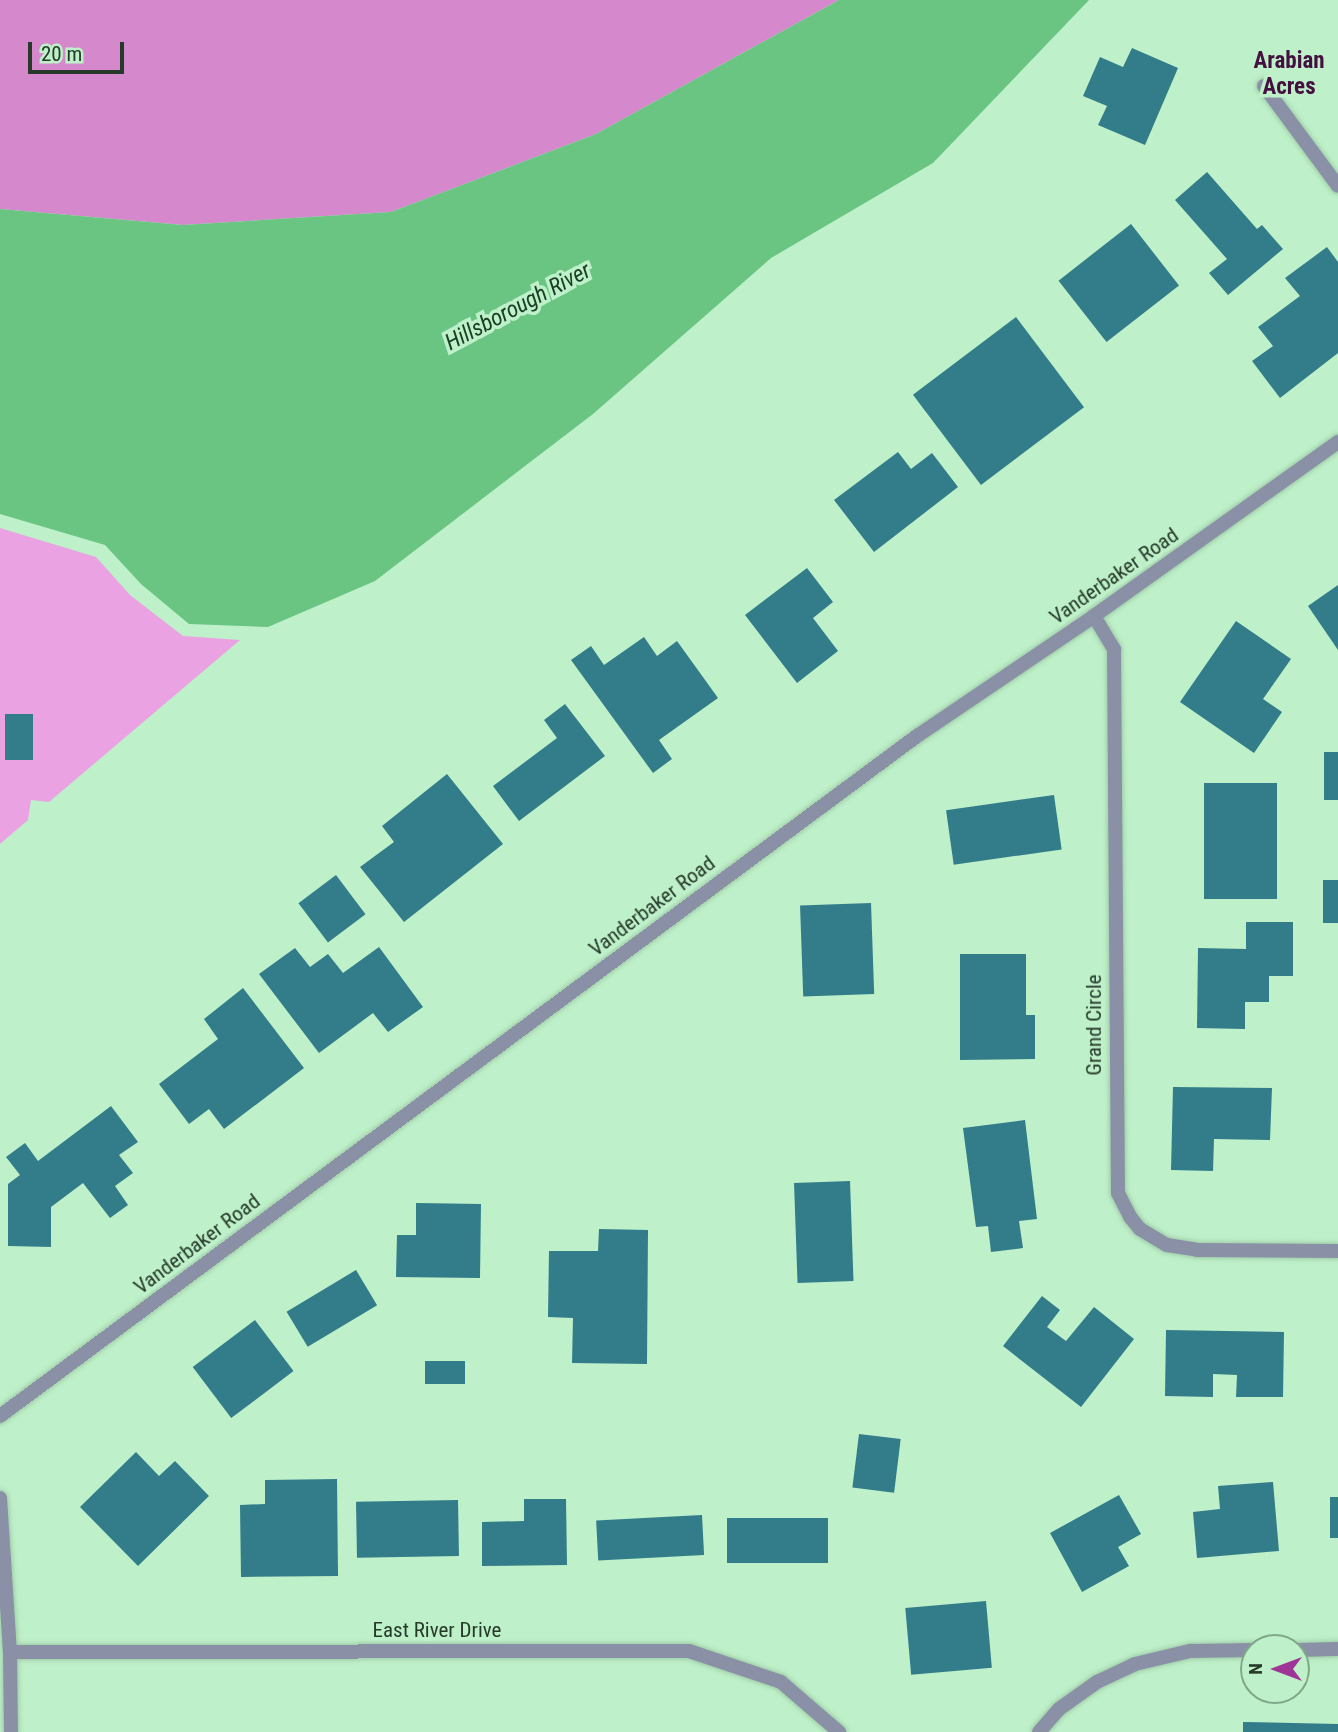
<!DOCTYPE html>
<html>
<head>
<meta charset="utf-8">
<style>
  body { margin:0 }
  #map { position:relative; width:1338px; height:1732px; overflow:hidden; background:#bef0c9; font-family:"Roboto Condensed",sans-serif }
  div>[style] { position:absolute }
  .green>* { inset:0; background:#eba2e2 }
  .forest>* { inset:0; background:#d688cc }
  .water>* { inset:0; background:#6ac583 }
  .building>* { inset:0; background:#337c8a; transform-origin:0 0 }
  .roads { filter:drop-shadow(0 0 2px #a0cca9) drop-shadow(0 0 2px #a0cca9) }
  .minor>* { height:14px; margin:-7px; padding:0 7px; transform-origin:7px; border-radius:7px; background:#8a91a7 }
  span { translate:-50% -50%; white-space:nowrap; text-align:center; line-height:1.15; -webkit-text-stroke:7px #bef0c9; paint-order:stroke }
  .street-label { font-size:21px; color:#263a2a }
  .neighbourhood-label { font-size:23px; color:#44103f; font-weight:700 }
  .water-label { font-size:23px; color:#183e23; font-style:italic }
  .north { position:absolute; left:1240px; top:1634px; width:70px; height:70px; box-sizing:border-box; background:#bef0c9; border:2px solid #81a789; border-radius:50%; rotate:270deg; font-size:19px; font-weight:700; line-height:28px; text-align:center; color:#263a2a }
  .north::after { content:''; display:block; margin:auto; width:24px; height:32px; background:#9f3596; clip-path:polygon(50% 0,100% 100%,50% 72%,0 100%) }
  .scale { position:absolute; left:28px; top:42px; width:96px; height:32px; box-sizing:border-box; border:4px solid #263a2a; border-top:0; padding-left:9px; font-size:21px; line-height:24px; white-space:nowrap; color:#263a2a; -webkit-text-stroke:5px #bef0c9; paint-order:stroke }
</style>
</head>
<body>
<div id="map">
  <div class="green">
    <i style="clip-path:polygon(0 528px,96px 557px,130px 595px,183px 636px,240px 640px,49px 802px,31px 800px,28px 820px,0 844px)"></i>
  </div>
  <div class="forest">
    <i style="clip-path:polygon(0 0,839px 0,596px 134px,391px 212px,183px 225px,0 209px)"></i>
  </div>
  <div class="water">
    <i style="clip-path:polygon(839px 0,1089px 0,933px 163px,771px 258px,593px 414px,375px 581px,268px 627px,189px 624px,141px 584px,105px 545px,0 514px,0 209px,183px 225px,391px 212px,596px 134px)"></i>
  </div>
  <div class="building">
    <i style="clip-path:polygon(1132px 48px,1178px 68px,1145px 145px,1098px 125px,1107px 106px,1083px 96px,1100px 57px,1123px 67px)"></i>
    <i style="clip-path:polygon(1207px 172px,1257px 229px,1262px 225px,1283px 249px,1228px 295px,1209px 273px,1227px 259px,1175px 200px)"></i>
    <i style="left:1131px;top:224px;width:78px;height:92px;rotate:52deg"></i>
    <i style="clip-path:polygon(1327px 247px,1338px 262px,1338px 353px,1280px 398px,1252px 361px,1273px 346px,1258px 327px,1300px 296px,1285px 278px)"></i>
    <i style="left:1016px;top:317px;width:113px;height:129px;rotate:53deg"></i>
    <i style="clip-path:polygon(898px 452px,911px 469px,932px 453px,958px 487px,874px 552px,834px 500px)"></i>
    <i style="clip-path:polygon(807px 568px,833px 602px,813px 618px,838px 651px,797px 683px,745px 615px)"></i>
    <i style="clip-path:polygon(1338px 585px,1338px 650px,1308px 606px)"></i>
    <i style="clip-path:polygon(1236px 621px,1291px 659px,1263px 699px,1282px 712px,1254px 753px,1180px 702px)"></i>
    <i style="clip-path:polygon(644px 637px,657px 656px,677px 641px,718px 698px,659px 740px,672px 759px,653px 773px,571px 660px,591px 646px,604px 665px)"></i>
    <i style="clip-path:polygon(565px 704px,605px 756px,519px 821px,493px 786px,557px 738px,544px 720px)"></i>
    <i style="left:5px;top:714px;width:28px;height:46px"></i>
    <i style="left:1324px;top:752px;width:14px;height:48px"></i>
    <i style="clip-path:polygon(447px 774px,503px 844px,404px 922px,360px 867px,394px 842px,382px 826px)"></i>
    <i style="left:1277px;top:783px;width:116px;height:73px;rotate:90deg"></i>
    <i style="left:1054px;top:795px;width:55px;height:109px;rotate:82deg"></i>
    <i style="left:336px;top:875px;width:49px;height:47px;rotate:53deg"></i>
    <i style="left:1323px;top:880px;width:15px;height:43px"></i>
    <i style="left:871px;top:903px;width:91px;height:71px;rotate:88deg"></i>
    <i style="clip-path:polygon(1246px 922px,1293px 922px,1293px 976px,1269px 976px,1269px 1002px,1245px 1002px,1245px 1029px,1197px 1028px,1198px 948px,1246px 949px)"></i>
    <i style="clip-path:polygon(379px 947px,423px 1007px,388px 1032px,373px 1013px,319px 1053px,259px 974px,295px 948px,310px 967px,328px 954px,343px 973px)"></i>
    <i style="clip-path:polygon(960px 954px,1026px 954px,1026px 1015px,1035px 1015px,1035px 1059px,960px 1060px)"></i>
    <i style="clip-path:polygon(243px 988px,304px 1068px,224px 1129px,209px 1109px,189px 1124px,159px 1084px,218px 1039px,204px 1019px)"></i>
    <i style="clip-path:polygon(1173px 1087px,1272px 1088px,1270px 1140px,1214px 1139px,1213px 1171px,1171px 1170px)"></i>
    <i style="clip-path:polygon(111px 1106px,138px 1142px,119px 1155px,133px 1173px,115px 1186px,128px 1205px,110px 1218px,83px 1183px,51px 1207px,51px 1247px,8px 1246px,8px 1184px,20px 1175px,6px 1157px,25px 1143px,38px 1161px)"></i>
    <i style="clip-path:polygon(1025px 1120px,1037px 1219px,1019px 1221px,1023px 1248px,991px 1252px,988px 1226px,976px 1227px,963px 1128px)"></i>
    <i style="left:850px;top:1181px;width:100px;height:56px;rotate:88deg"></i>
    <i style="clip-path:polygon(416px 1203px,481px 1204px,480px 1278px,396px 1277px,397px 1235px,416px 1235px)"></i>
    <i style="clip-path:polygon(599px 1229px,648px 1230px,647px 1364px,572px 1363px,573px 1318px,548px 1317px,549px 1251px,598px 1251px)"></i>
    <i style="left:356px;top:1270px;width:41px;height:81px;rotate:59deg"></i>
    <i style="clip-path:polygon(1042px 1296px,1060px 1310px,1047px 1327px,1066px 1341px,1094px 1307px,1134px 1339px,1081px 1407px,1003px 1346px)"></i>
    <i style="left:255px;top:1320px;width:64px;height:78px;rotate:53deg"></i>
    <i style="clip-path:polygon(1166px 1330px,1284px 1332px,1283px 1397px,1236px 1397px,1237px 1375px,1213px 1374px,1213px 1397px,1165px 1396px)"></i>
    <i style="left:425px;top:1361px;width:40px;height:23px"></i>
    <i style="left:859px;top:1434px;width:42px;height:54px;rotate:7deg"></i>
    <i style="clip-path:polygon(136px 1452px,159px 1476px,175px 1461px,209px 1496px,138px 1566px,80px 1507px)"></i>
    <i style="clip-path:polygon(337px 1479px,338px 1576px,241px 1577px,240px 1505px,265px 1504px,265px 1480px)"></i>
    <i style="clip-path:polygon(1273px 1482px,1279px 1551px,1197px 1558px,1193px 1512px,1220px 1509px,1218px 1486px)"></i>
    <i style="clip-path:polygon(1119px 1495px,1141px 1534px,1118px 1547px,1129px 1566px,1082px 1592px,1050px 1533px)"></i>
    <i style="left:1330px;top:1497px;width:8px;height:41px"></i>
    <i style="clip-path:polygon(524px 1499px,566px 1499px,567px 1565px,482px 1566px,482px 1522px,524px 1521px)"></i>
    <i style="left:458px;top:1500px;width:56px;height:102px;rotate:89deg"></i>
    <i style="left:702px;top:1515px;width:40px;height:106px;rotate:87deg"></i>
    <i style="left:727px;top:1518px;width:101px;height:45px"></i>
    <i style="left:986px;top:1601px;width:67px;height:81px;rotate:85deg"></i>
    <i style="clip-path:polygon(1243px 1722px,1338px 1724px,1338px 1732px,1243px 1732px)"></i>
  </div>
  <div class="roads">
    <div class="minor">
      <i style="left:1264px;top:86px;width:124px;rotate:53.5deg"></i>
      <i style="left:1094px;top:616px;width:39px;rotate:59deg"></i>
      <i style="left:1114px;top:649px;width:544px;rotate:89.58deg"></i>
      <i style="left:1118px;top:1193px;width:28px;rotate:63deg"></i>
      <i style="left:1131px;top:1218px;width:14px;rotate:51deg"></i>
      <i style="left:1140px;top:1229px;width:31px;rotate:31deg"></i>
      <i style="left:1167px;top:1245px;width:30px;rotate:9deg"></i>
      <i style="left:1197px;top:1250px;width:141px;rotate:0.4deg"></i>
      <i style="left:0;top:1416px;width:1142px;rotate:-36.56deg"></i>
      <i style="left:917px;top:736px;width:214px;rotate:-34.1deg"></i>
      <i style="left:1094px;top:616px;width:300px;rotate:-35.5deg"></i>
      <i style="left:0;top:1498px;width:154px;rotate:86.3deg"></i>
      <i style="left:10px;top:1652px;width:80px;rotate:89.3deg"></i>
      <i style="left:1296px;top:1650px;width:42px;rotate:-1.4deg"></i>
      <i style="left:10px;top:1652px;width:679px;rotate:-0.08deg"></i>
      <i style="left:689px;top:1651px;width:97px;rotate:18.6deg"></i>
      <i style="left:781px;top:1682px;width:77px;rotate:40.8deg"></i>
      <i style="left:1039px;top:1732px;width:30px;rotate:-49deg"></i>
      <i style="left:1059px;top:1709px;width:47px;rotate:-35.4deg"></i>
      <i style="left:1097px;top:1682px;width:42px;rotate:-25.3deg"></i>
      <i style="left:1135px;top:1664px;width:57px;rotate:-13.3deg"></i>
      <i style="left:1190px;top:1651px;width:64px;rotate:-0.9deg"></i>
    </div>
  </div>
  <div class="street-label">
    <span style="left:1114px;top:576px;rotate:-35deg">Vanderbaker Road</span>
    <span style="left:652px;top:906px;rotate:-37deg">Vanderbaker Road</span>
    <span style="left:1094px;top:1025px;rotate:-90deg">Grand Circle</span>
    <span style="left:197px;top:1244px;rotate:-37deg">Vanderbaker Road</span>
    <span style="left:437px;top:1630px">East River Drive</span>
  </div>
  <div class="neighbourhood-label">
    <span style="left:1289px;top:74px">Arabian<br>Acres</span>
  </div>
  <div class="water-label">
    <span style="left:518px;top:307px;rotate:-28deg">Hillsborough River</span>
  </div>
  <div class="north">N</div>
  <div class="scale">20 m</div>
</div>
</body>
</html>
